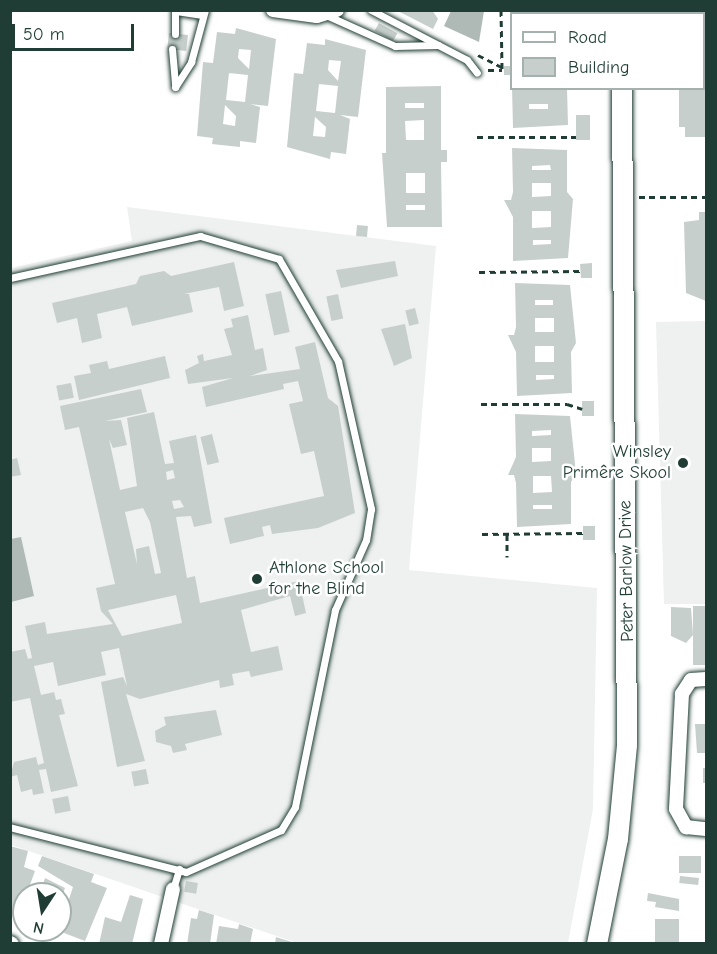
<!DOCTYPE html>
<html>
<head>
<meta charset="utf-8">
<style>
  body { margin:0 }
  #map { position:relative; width:717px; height:954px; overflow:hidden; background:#fff; font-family:"Comic Neue",sans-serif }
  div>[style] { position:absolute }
  .built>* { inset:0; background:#eef1f0 }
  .water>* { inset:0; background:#afbab7 }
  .building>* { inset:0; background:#c7cfcc; transform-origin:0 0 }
  .path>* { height:3px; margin-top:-1.5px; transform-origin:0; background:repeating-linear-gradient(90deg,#1f3d34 0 6px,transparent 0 10.5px) }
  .roads { filter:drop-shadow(0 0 2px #1f3d34) drop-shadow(0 0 2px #1f3d34) }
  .lane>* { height:7px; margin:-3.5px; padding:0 3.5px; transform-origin:3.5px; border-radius:3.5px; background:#fff }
  .street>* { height:14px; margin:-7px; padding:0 7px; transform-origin:7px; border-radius:7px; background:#fff }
  .secondary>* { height:20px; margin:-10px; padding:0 10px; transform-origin:10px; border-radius:10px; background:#fff }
  .dots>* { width:16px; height:16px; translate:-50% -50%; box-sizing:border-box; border:3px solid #fff; border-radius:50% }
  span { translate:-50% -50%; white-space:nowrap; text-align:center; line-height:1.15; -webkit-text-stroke:5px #fff; paint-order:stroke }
  .poi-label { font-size:18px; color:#1f3d34 }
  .right { translate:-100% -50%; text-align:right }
  .left { translate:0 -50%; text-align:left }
  .street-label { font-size:18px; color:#1f3d34 }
  .frame { position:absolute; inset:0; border:12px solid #1f3d34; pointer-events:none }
  .legend { position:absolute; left:510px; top:12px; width:195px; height:78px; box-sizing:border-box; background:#fff; border:2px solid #a5b1ae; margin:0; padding:8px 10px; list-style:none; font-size:18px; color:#1f3d34 }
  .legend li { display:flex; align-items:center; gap:12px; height:30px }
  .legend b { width:30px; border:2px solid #a5b1ae }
  .north { position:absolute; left:12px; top:882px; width:60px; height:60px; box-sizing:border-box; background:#fff; border:2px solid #a5b1ae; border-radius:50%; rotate:192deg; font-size:16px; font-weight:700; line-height:24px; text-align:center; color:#1f3d34 }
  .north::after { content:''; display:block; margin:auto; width:21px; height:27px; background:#1f3d34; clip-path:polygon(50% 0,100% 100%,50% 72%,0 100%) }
  .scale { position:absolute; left:12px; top:24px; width:122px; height:27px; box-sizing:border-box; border:3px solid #1f3d34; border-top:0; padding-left:8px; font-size:18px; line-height:21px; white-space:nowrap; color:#1f3d34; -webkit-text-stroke:4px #fff; paint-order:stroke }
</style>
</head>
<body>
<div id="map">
  <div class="built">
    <i style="clip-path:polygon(127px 207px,436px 246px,409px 570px,597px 588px,593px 809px,568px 943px,297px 943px,11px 845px,11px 268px,132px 241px)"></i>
    <i style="clip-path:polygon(706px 321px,706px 604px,664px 604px,656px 322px)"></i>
  </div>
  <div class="water">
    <i style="clip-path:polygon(451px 11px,484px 11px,479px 42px,444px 26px)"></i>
    <i style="clip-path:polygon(21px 537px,34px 596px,11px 602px,11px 539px)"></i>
  </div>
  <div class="building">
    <i style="clip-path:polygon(396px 10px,432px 10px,438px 19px,433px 29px)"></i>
    <i style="clip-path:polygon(684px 10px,706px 10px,706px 137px,685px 137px,685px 127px,679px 127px,679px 88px,704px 88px,704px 14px)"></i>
    <i style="left:379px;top:23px;width:21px;height:9px;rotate:29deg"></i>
    <i style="clip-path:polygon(evenodd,236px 28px,276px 39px,268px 106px,250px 104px,260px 107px,256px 143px,240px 141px,240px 147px,212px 144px,213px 138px,197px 136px,203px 62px,213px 63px,217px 32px,235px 34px,236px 28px,239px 49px,251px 50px,249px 69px,238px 58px,239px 49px,236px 28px,229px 73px,248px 75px,245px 102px,226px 100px,229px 73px,236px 28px,225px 105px,236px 116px,235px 126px,223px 124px,225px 105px)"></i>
    <i style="left:169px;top:33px;width:19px;height:16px;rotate:6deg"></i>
    <i style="clip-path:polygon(evenodd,325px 39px,366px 50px,358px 117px,340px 115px,350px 119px,346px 154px,331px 152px,330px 159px,287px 147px,294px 73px,303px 74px,307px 43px,325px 45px,325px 39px,329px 60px,341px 61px,338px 81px,328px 70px,329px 60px,325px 39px,319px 84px,338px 86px,335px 113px,316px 111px,319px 84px,325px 39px,315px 117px,326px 127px,325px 137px,313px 136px,315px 117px)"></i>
    <i style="left:504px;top:66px;width:8px;height:9px"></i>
    <i style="clip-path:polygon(evenodd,441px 86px,441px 150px,447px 150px,447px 162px,441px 162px,442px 227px,387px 227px,382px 153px,386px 153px,386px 87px,441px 86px,405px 103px,424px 103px,424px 108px,405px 108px,405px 103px,441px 86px,424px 120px,424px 140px,406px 140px,405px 121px,424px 120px,441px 86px,406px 173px,425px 173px,425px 193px,406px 193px,406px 173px,441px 86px,406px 205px,425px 205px,425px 210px,406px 210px,406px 205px)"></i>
    <i style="clip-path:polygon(evenodd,512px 88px,567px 88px,568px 125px,513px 128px,512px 88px,529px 104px,548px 104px,548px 109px,529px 109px,529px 104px)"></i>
    <i style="left:576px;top:115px;width:14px;height:25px"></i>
    <i style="clip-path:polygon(evenodd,512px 148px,567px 150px,567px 192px,573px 199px,568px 258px,513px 261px,513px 217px,504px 200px,511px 200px,513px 192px,512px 148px,550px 165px,551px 170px,532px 170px,532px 166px,550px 165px,512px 148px,532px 183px,551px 183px,551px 196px,532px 197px,532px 183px,512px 148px,532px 211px,551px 211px,551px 227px,532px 228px,532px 211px,512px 148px,533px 240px,551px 240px,551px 244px,533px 245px,533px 240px)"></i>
    <i style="clip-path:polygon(699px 212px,706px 212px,706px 301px,686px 293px,684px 222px,699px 220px)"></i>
    <i style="left:357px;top:225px;width:11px;height:11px;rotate:5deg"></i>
    <i style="clip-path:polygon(395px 261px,398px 276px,341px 288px,336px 270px)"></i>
    <i style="clip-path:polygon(234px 262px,244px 306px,224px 311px,219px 287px,184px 294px,189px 294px,193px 312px,132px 326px,127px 307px,97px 314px,102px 338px,82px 343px,77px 318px,57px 323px,52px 303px,136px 284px,140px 276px,164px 271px,171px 276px)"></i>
    <i style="clip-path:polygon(592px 263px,592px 278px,581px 278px,580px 264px)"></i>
    <i style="clip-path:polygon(evenodd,515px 283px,570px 285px,576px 343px,571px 352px,572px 393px,517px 396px,516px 352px,508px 335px,514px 335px,516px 327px,515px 283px,535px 300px,553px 300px,553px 305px,535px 305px,535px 300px,515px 283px,535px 318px,554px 318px,554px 332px,535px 332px,535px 318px,515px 283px,535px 346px,554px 346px,554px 362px,535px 362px,535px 346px,515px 283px,536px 375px,554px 375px,554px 379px,536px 380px,536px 375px)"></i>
    <i style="left:281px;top:291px;width:42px;height:16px;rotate:78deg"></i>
    <i style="left:338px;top:294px;width:25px;height:12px;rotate:78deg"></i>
    <i style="left:415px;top:308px;width:16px;height:10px;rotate:76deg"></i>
    <i style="clip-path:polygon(248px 315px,255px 350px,263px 348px,267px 370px,250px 376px,300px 369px,295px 347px,315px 342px,328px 398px,338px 406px,355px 513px,318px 528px,272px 534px,270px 525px,262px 527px,264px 536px,230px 544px,224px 518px,324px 496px,314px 451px,301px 454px,289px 404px,303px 401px,298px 381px,283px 384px,284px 389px,206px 407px,202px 387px,233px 378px,188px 384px,185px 370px,199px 363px,197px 356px,203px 354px,204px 361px,232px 355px,224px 329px,233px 327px,231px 319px)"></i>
    <i style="clip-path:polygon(405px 324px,412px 358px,394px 366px,381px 329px)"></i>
    <i style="clip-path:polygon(165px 356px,170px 378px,79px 400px,74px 376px,91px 373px,89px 365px,107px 361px,109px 369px)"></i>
    <i style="left:71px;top:383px;width:15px;height:15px;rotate:79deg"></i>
    <i style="clip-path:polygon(evenodd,141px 389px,147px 412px,105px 421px,121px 420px,127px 445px,113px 448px,109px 439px,120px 490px,137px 486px,127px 418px,154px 412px,165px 464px,174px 463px,169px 441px,196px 435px,212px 523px,194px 527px,191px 516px,176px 517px,187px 578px,195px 576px,200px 603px,299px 581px,306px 613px,295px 616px,290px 596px,241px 610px,251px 652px,278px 646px,283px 670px,251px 677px,249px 671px,232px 674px,234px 685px,220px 688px,219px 680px,140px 699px,126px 694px,145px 761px,117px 767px,101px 682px,123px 677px,127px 686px,119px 648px,101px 652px,106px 675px,58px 686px,53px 662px,34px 666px,41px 695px,54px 692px,56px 700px,61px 699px,65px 714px,59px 715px,78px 786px,51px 792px,46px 769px,39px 770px,44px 793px,33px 795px,32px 789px,21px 792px,17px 775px,10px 777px,14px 762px,36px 757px,38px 765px,44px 763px,30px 698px,10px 702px,10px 652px,25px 649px,28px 659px,32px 658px,25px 626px,45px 622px,47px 634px,113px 624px,101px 611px,96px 588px,115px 584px,79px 427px,65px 430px,60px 406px,141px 389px,173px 470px,175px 478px,167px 480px,166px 472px,173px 470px,141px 389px,180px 500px,184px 507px,174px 509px,172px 501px,180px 500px,141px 389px,143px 508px,150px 522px,161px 573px,155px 574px,149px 546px,136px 549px,137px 564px,125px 512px,143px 508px,141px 389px,176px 595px,182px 623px,122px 636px,108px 610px,176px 595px)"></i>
    <i style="left:594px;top:401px;width:15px;height:12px;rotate:90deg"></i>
    <i style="clip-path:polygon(evenodd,515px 414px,570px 416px,576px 474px,571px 482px,571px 524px,517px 527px,516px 483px,514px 475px,508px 475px,516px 457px,515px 414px,551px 430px,551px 435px,532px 436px,532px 431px,551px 430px,515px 414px,532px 448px,551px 448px,551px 461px,532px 462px,532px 448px,515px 414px,533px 476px,551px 476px,552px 492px,533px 493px,533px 476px,515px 414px,533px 505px,552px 505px,552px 509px,533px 509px,533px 505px)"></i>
    <i style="left:212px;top:434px;width:29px;height:12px;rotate:76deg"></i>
    <i style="clip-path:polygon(17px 458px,21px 475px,10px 477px,10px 460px)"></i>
    <i style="left:583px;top:526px;width:12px;height:14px"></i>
    <i style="left:693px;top:606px;width:13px;height:59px"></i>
    <i style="clip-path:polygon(671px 607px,691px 608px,693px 635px,686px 643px,671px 636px)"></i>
    <i style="clip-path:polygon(216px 710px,222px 735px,185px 744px,187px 750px,173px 753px,171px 746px,156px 742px,155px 731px,166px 725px,164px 717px)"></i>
    <i style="clip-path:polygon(695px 724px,706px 724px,706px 753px,697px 753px)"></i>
    <i style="left:703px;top:768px;width:3px;height:15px"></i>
    <i style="left:146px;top:769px;width:15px;height:15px;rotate:79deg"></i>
    <i style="left:68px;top:796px;width:15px;height:16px;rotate:79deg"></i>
    <i style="clip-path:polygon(10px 846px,28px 851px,24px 867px,35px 871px,19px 915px,10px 912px)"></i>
    <i style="clip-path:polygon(42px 856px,94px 874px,91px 882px,107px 888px,85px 941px,64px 933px,68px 922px,62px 920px,73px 887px,38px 866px)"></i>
    <i style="left:701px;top:856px;width:17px;height:22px;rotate:90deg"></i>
    <i style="left:680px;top:876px;width:19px;height:7px;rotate:6deg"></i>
    <i style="clip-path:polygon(45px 878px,65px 888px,60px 902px,60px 894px,40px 894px)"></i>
    <i style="left:186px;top:881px;width:12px;height:11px;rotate:9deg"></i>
    <i style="clip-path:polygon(648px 893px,679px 899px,679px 911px,655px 907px,656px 902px,647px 901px)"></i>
    <i style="clip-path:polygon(130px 895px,143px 899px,132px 944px,99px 944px,105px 917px,121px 922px)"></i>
    <i style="clip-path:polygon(199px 910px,214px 915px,210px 944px,187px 944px,191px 918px,197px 919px)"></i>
    <i style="left:655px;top:919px;width:24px;height:25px"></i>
    <i style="clip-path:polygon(239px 924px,253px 929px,250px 944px,216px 944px,219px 926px,238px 929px)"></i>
    <i style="clip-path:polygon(276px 937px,295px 943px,295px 944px,275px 944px)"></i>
  </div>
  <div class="path">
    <i style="left:501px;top:10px;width:60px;rotate:89deg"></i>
    <i style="left:478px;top:55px;width:27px;rotate:27deg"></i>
    <i style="left:488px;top:70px;width:14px"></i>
    <i style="left:477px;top:137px;width:99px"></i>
    <i style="left:639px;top:197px;width:67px"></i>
    <i style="left:479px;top:272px;width:102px;rotate:-0.6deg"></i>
    <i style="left:481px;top:404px;width:86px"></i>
    <i style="left:567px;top:404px;width:16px;rotate:18deg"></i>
    <i style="left:482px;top:534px;width:101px;rotate:-0.6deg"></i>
    <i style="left:507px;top:534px;width:23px;rotate:90deg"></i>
  </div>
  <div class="roads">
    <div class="lane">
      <i style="left:371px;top:10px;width:108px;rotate:27.5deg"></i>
      <i style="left:467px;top:60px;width:16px;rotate:52deg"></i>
      <i style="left:176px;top:11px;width:25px;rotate:9deg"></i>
      <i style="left:326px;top:15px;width:76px;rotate:24.2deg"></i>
      <i style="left:395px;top:46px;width:43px;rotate:-1.3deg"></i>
      <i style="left:175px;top:34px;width:24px;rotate:-90deg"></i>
      <i style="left:172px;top:49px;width:38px;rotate:85deg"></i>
      <i style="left:175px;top:87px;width:30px;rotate:-57deg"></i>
      <i style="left:191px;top:62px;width:54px;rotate:-74.9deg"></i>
      <i style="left:10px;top:278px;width:195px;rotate:-12.5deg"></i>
      <i style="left:200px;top:236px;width:82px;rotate:16.2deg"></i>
      <i style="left:279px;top:259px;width:118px;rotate:60deg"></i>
      <i style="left:338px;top:361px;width:152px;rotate:77.4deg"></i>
      <i style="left:371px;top:509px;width:31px;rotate:99deg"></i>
      <i style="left:366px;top:540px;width:77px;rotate:113.9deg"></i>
      <i style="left:335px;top:610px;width:201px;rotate:101.5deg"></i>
      <i style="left:295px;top:807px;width:27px;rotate:121deg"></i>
      <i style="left:281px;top:830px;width:104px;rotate:156.1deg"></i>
      <i style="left:186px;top:872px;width:182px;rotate:-165.7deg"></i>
      <i style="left:173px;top:889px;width:21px;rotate:-73deg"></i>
    </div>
    <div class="street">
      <i style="left:273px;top:10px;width:44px;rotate:7.8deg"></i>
      <i style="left:317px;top:16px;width:21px;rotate:-17deg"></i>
      <i style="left:706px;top:679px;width:15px;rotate:176deg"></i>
      <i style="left:691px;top:680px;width:17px;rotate:123deg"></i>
      <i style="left:682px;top:694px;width:115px;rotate:93deg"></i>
      <i style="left:676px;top:809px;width:21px;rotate:61deg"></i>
      <i style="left:686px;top:827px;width:20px;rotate:6deg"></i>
      <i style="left:10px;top:943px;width:2px;rotate:27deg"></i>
      <i style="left:161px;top:944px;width:56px;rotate:-77.7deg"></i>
    </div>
    <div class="secondary">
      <i style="left:621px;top:10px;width:4px;rotate:90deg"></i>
      <i style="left:597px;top:944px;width:107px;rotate:-78.7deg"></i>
      <i style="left:618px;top:839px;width:94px;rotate:-84.5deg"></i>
      <i style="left:627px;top:745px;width:657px;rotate:-90.44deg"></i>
    </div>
  </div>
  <div class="dots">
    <i style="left:683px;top:463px;background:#1f3d34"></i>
    <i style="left:257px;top:579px;background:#1f3d34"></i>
  </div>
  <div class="poi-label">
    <span class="right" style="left:671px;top:463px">Winsley<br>Primêre Skool</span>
    <span class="left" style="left:269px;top:579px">Athlone School<br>for the Blind</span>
  </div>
  <div class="street-label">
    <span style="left:627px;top:571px;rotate:-91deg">Peter Barlow Drive</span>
  </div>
  <div class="frame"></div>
  <ul class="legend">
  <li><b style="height:8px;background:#fff"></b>Road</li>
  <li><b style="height:16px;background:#c7cfcc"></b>Building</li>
  </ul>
  <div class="north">N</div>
  <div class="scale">50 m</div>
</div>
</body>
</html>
